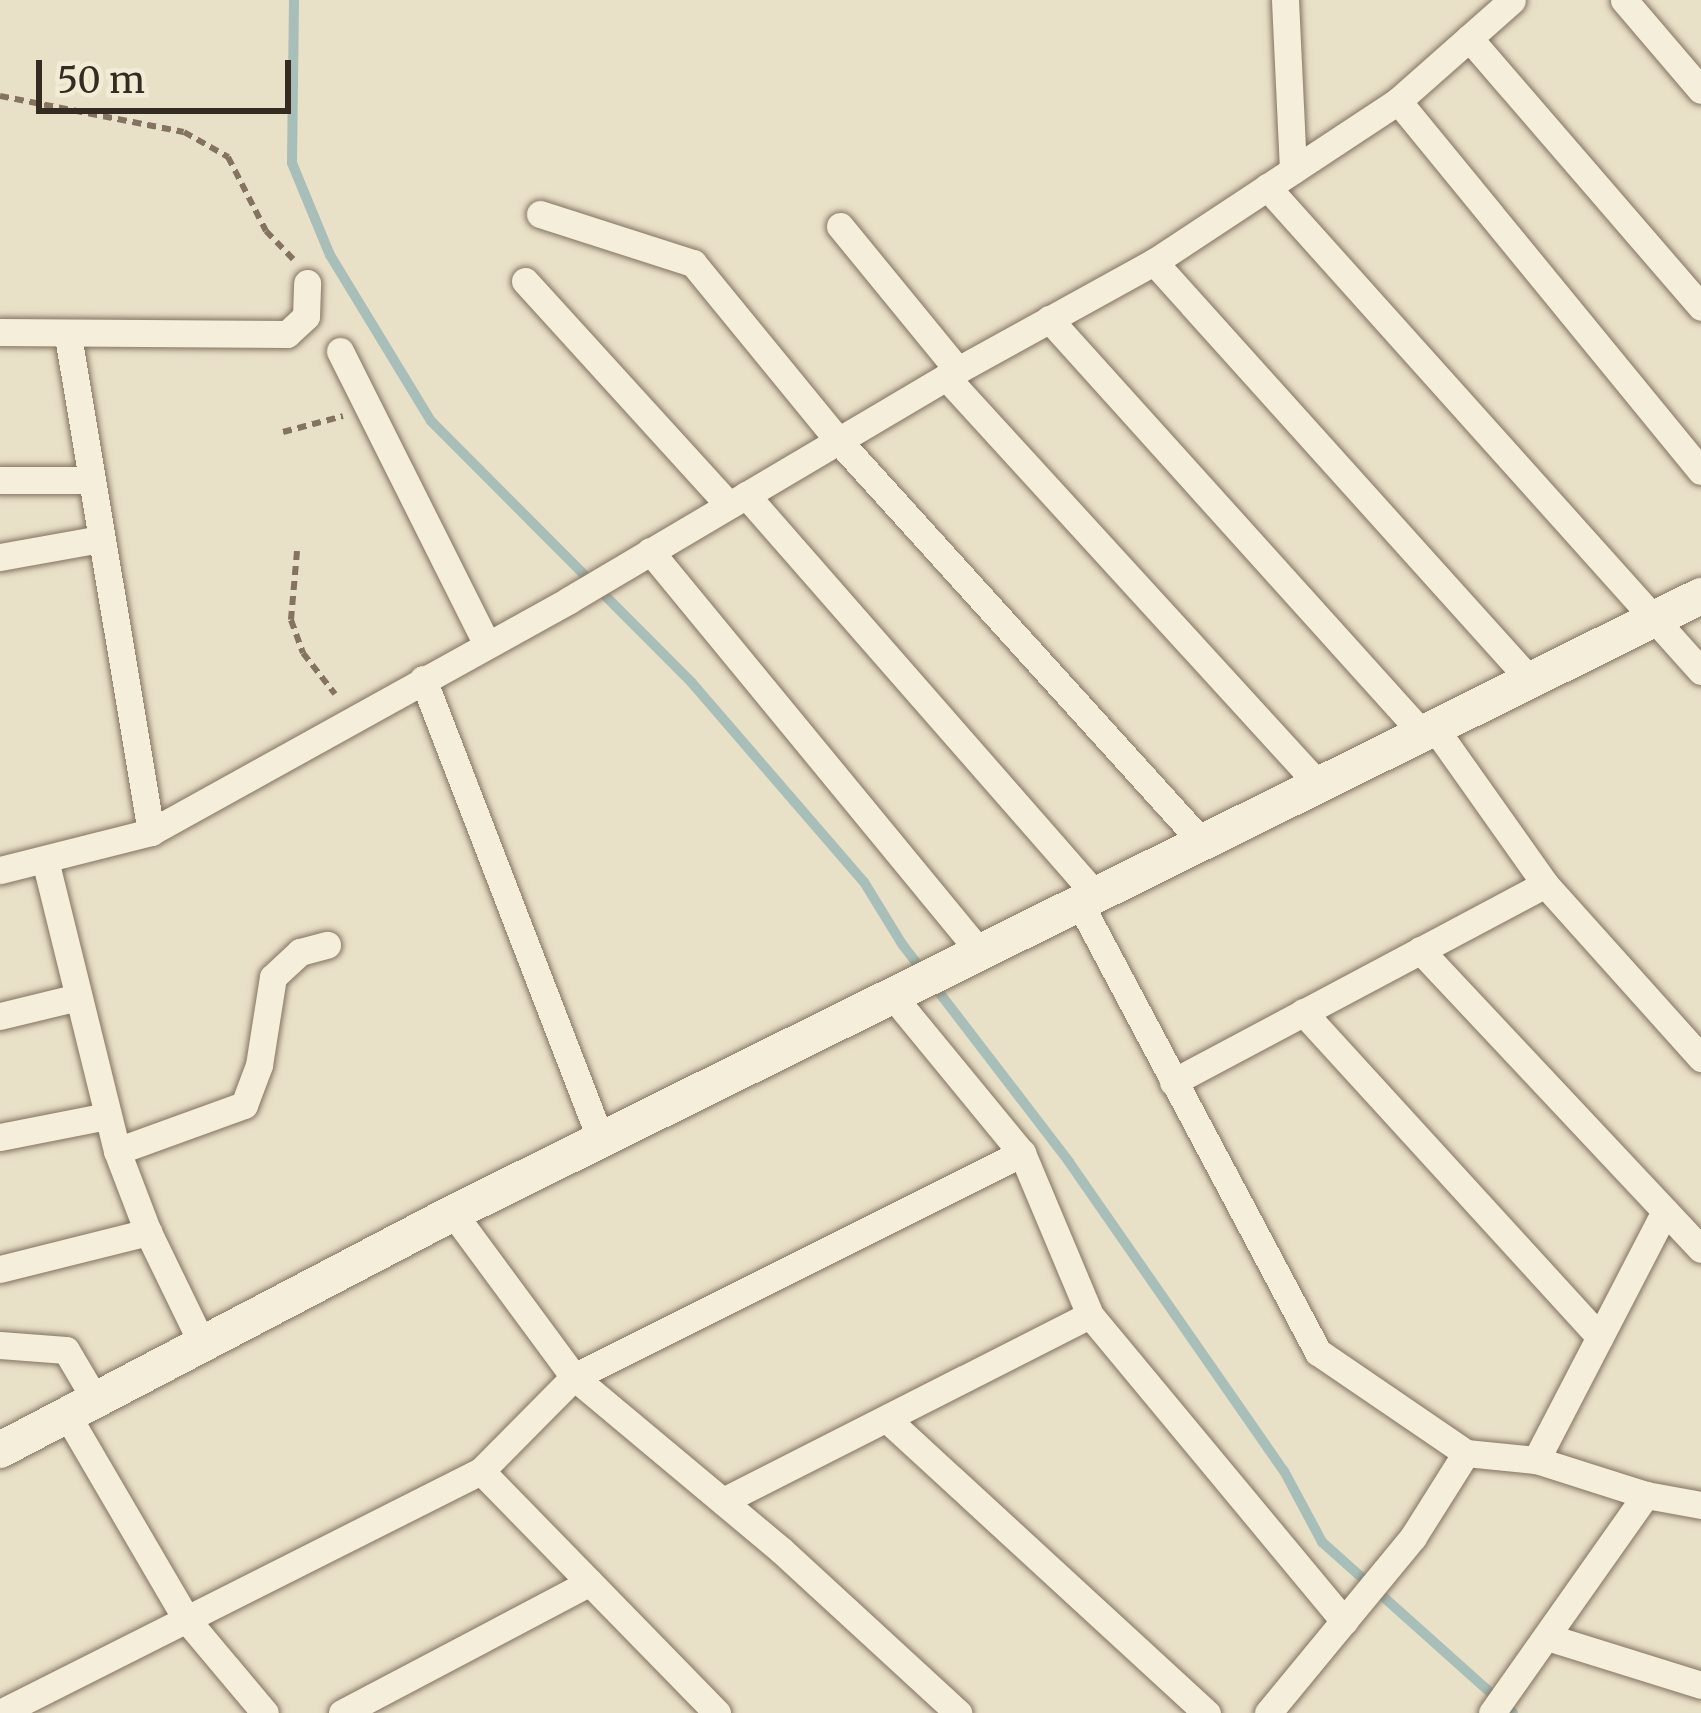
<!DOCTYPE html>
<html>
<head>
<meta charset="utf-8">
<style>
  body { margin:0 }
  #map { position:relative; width:1701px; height:1713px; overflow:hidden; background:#e9e0c8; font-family:Merriweather,serif }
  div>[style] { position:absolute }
  .stream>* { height:10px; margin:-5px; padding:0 5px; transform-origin:5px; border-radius:5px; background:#a8beb8 }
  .path>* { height:6px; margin-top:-3px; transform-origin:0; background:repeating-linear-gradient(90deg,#83735f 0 9px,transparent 0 15px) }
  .roads { filter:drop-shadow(0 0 3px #83735f) drop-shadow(0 0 3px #83735f) }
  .street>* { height:27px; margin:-13.5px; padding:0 13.5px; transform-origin:13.5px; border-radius:13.5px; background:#f5eeda }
  .secondary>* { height:36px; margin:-18px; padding:0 18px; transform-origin:18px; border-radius:18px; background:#f5eeda }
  span { translate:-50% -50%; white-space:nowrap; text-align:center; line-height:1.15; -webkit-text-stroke:9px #f2ebd6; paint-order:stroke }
  .scale { position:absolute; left:36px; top:60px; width:255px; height:54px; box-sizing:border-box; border:6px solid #352b21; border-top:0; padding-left:15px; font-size:36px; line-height:42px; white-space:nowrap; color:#352b21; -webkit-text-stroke:9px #f2ebd6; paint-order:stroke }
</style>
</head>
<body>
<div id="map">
  <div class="stream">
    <i style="left:294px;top:0;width:163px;rotate:90.7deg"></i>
    <i style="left:292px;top:163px;width:100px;rotate:67.6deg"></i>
    <i style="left:330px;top:255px;width:194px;rotate:58.7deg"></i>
    <i style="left:431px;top:421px;width:370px;rotate:45.1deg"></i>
    <i style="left:692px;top:683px;width:263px;rotate:49.2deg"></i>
    <i style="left:864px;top:882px;width:73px;rotate:58.5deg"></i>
    <i style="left:902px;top:944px;width:275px;rotate:52.5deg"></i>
    <i style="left:1069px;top:1162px;width:376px;rotate:55.2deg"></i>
    <i style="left:1284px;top:1471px;width:81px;rotate:61.8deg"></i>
    <i style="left:1322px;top:1542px;width:256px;rotate:41.8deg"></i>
  </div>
  <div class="path">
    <i style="left:0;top:96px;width:187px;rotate:11.1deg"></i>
    <i style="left:184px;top:132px;width:51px;rotate:29.6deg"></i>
    <i style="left:228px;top:157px;width:83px;rotate:62.8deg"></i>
    <i style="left:266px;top:231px;width:39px;rotate:46deg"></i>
    <i style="left:283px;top:432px;width:62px;rotate:-14.9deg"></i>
    <i style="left:297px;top:551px;width:69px;rotate:95deg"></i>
    <i style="left:291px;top:620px;width:35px;rotate:70deg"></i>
    <i style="left:303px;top:653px;width:52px;rotate:52deg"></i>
  </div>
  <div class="roads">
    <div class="street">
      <i style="left:1285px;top:0;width:170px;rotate:87.3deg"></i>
      <i style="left:1624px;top:0;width:118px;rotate:49.5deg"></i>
      <i style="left:1469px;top:38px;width:355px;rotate:49.2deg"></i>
      <i style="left:1398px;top:101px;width:478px;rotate:50.7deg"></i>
      <i style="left:1267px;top:187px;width:650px;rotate:48.12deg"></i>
      <i style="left:540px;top:214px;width:161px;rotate:17.8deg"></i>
      <i style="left:693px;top:263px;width:229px;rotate:50.7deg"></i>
      <i style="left:838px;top:440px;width:542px;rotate:47.84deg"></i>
      <i style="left:840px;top:226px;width:186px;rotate:50.7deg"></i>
      <i style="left:1154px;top:262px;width:562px;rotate:48.03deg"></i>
      <i style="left:525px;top:281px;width:303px;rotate:47.7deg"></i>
      <i style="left:1049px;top:319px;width:557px;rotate:47.98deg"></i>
      <i style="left:0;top:332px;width:287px;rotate:0.4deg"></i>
      <i style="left:287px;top:334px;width:26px;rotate:-43deg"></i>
      <i style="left:306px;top:316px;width:33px;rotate:-88deg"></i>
      <i style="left:68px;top:336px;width:503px;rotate:80.5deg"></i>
      <i style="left:340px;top:351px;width:328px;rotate:63.4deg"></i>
      <i style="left:946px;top:377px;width:551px;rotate:47.57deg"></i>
      <i style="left:0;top:480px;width:89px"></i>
      <i style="left:746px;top:495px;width:530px;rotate:48.82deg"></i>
      <i style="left:650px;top:551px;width:518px;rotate:50.56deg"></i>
      <i style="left:0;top:557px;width:102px;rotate:-10.2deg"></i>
      <i style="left:423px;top:679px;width:494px;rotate:68.9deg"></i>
      <i style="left:1434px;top:727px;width:192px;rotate:54.7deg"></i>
      <i style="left:1545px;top:884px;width:234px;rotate:48.1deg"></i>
      <i style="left:45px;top:860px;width:300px;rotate:76.1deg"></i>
      <i style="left:117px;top:1151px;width:87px;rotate:69.1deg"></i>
      <i style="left:148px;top:1232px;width:121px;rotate:64.1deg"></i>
      <i style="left:0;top:870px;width:156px;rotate:-14.1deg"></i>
      <i style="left:151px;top:832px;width:478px;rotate:-29deg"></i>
      <i style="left:569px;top:600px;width:452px;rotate:-30.6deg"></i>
      <i style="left:958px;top:370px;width:224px;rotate:-28.9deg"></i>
      <i style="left:1154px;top:262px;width:292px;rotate:-33.4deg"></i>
      <i style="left:1398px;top:101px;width:152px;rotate:-41.5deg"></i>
      <i style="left:1079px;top:902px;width:510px;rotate:62.03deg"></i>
      <i style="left:1318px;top:1352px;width:179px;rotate:34.3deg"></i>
      <i style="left:1466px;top:1453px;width:70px;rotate:5.7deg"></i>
      <i style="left:1536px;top:1460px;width:115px;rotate:17.7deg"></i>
      <i style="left:1646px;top:1495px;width:56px;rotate:10.3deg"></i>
      <i style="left:1420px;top:950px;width:410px;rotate:46.8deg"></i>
      <i style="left:892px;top:995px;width:205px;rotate:50.6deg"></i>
      <i style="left:1022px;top:1153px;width:176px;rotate:67.2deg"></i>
      <i style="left:1090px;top:1315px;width:398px;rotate:50.3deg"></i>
      <i style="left:1303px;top:1012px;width:440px;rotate:47.6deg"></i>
      <i style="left:0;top:1016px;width:80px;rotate:-13.7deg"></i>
      <i style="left:1173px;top:1082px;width:421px;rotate:-28deg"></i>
      <i style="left:0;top:1137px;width:109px;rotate:-11.1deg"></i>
      <i style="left:117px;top:1151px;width:135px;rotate:-19.9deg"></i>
      <i style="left:244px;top:1105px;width:43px;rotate:-69.4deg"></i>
      <i style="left:259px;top:1065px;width:89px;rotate:-81deg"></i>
      <i style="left:273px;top:977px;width:37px;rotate:-43deg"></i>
      <i style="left:300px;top:952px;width:28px;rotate:-15deg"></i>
      <i style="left:453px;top:1213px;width:204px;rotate:53.6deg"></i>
      <i style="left:574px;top:1377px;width:270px;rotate:39.9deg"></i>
      <i style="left:781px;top:1550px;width:241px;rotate:42.6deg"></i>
      <i style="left:0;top:1269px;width:153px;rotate:-14deg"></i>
      <i style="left:0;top:1345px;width:66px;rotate:4.3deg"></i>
      <i style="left:66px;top:1350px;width:57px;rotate:59.4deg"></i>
      <i style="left:67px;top:1415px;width:238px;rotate:59.7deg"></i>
      <i style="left:187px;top:1620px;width:121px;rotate:50deg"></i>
      <i style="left:889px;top:1421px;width:432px;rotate:42.6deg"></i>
      <i style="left:1536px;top:1460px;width:280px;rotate:-62.6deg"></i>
      <i style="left:481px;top:1471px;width:338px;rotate:45.7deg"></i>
      <i style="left:723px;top:1501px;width:411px;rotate:-26.9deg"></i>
      <i style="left:1547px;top:1637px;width:161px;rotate:17.3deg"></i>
      <i style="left:0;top:1713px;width:538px;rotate:-26.71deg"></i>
      <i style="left:481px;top:1471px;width:132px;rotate:-45.3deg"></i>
      <i style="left:574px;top:1377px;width:501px;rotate:-26.57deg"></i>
      <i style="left:342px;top:1713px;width:280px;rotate:-27.8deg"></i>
      <i style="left:1268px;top:1713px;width:228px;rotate:-50.5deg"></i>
      <i style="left:1413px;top:1537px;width:99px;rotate:-57.8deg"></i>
      <i style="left:1492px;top:1713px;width:267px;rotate:-54.8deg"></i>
    </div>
    <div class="secondary">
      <i style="left:0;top:1450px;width:511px;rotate:-27.62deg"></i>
      <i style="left:453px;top:1213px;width:1392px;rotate:-26.31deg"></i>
    </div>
  </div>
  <div class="scale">50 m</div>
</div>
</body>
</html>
